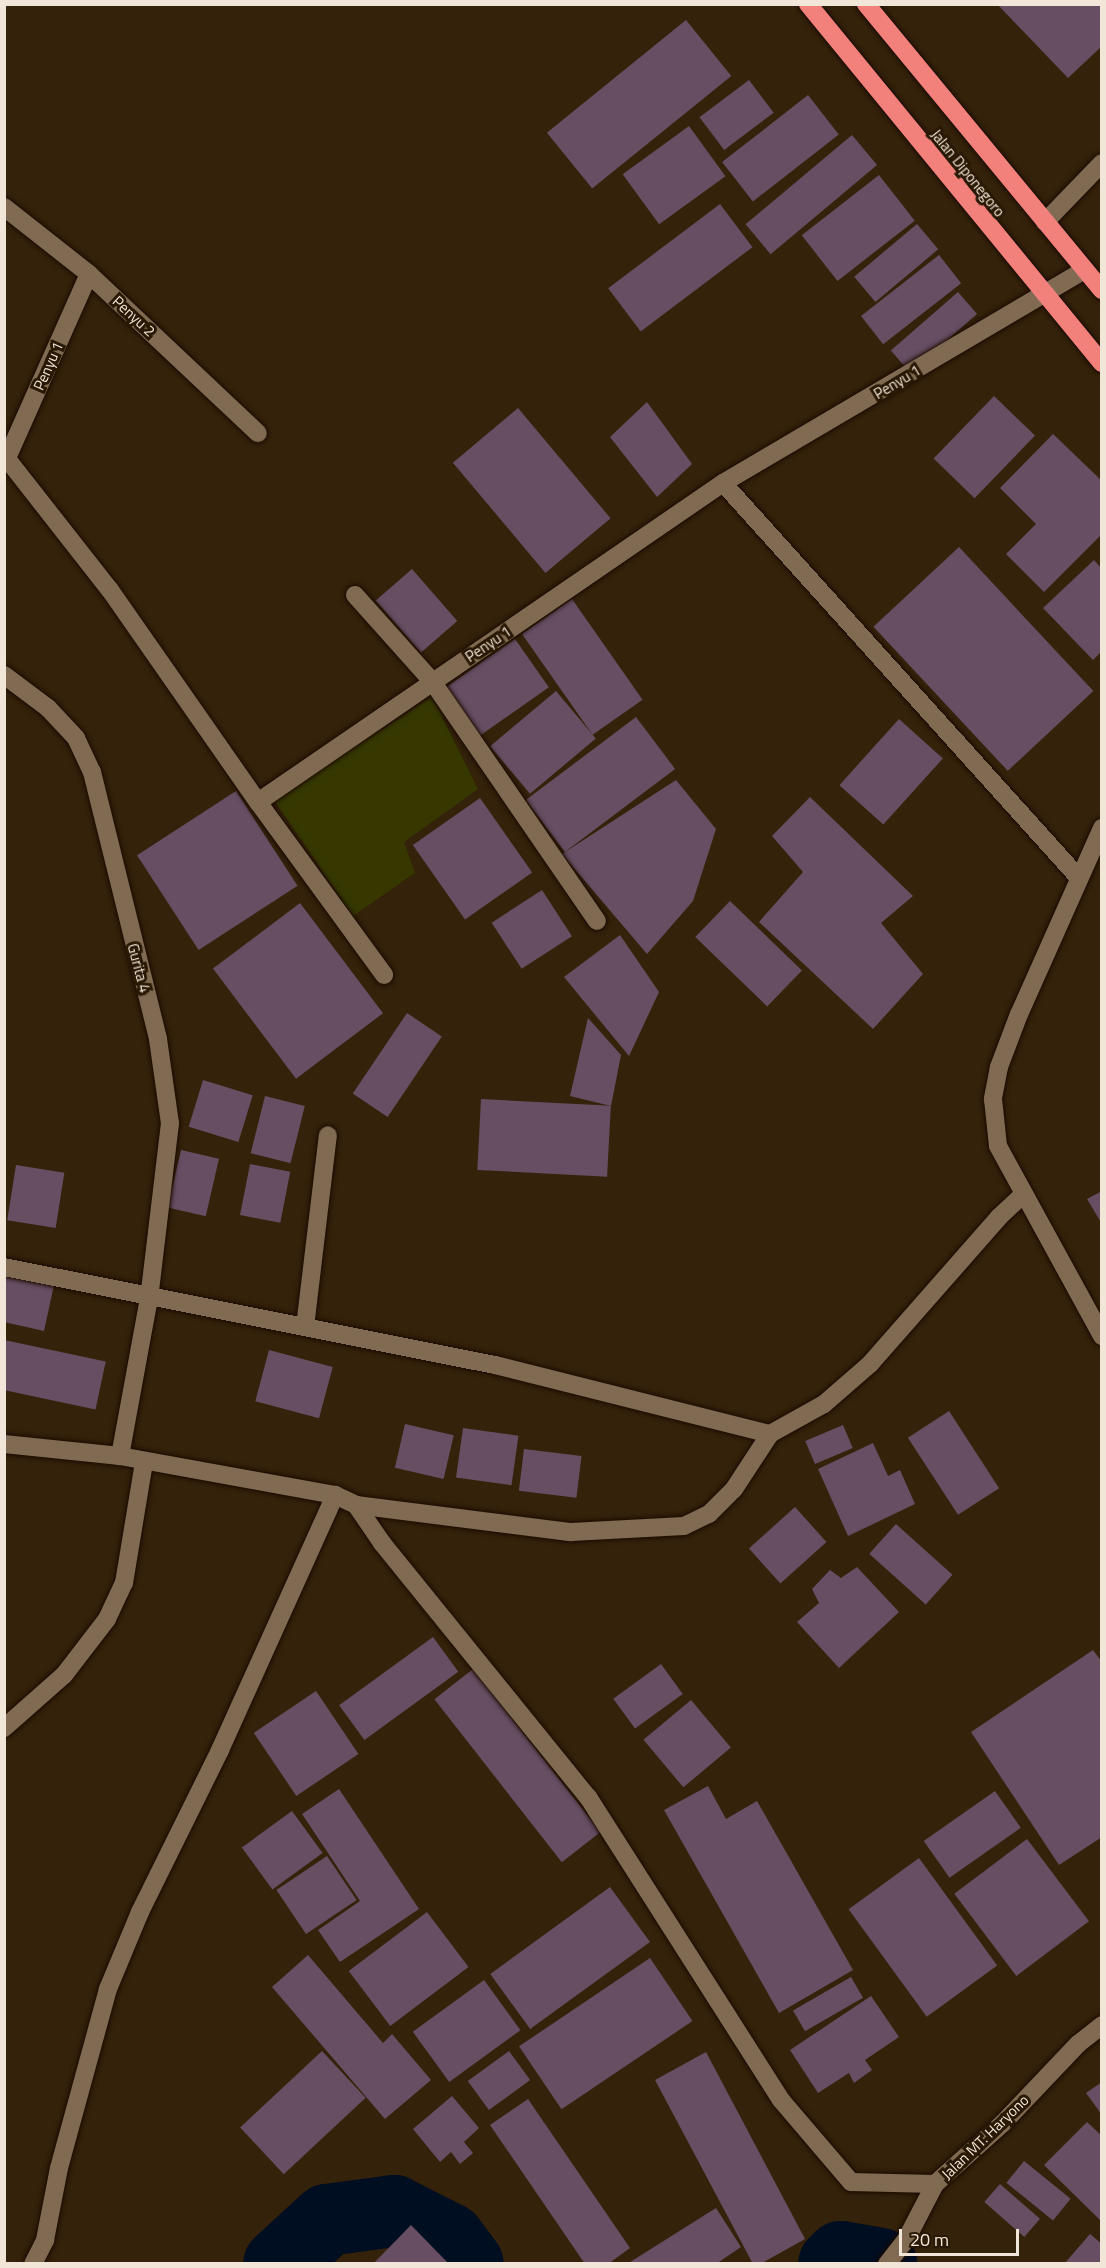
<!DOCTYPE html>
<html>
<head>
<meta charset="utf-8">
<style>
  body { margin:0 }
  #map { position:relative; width:1106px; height:2268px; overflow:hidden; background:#34220a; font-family:"Titillium Web",sans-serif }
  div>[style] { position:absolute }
  .green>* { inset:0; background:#363800 }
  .river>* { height:72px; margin:-36px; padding:0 36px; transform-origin:36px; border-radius:36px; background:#000e21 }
  .building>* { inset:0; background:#674e63; transform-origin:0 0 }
  .roads { filter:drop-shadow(0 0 2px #1b0b00) drop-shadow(0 0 2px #1b0b00) }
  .lane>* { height:18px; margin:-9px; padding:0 9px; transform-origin:9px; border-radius:9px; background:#806b52 }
  .street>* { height:18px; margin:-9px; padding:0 9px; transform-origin:9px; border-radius:9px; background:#806b52 }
  .secondary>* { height:18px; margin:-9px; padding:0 9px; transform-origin:9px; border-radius:9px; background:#806b52 }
  .highway>* { height:18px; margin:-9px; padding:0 9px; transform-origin:9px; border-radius:9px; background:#f1817a }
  span { translate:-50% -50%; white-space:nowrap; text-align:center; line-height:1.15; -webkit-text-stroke:6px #291802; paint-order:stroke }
  .street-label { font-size:15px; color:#f2e6d8 }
  .frame { position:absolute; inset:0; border:6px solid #f2e6d8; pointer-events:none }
  .scale { position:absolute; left:899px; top:2229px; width:120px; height:27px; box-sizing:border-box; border:3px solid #f2e6d8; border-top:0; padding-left:8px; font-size:18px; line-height:21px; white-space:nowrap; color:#f2e6d8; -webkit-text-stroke:4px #291802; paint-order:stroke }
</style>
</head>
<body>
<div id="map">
  <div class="green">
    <i style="clip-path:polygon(432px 697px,478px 789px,404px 842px,415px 873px,353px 916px,274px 800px)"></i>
  </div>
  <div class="river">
    <i style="left:279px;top:2264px;width:65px;rotate:-42.5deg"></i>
    <i style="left:327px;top:2220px;width:68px;rotate:-7.7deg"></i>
    <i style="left:394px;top:2211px;width:62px;rotate:27deg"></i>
    <i style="left:449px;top:2239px;width:31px;rotate:53deg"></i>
    <i style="left:834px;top:2264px;width:10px;rotate:-45deg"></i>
    <i style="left:841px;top:2257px;width:41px;rotate:9.9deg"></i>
  </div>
  <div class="building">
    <i style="clip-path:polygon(997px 4px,1102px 4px,1102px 46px,1068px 78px)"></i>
    <i style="left:686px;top:20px;width:72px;height:179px;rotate:51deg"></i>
    <i style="left:749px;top:80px;width:41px;height:62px;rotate:53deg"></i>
    <i style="left:808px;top:95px;width:50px;height:109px;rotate:52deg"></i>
    <i style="left:689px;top:126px;width:62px;height:82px;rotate:54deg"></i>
    <i style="left:852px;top:135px;width:39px;height:139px;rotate:50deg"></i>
    <i style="left:879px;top:175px;width:58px;height:98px;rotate:52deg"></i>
    <i style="left:720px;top:204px;width:54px;height:140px;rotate:53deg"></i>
    <i style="left:917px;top:224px;width:33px;height:82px;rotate:50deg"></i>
    <i style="left:939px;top:255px;width:36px;height:99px;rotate:52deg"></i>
    <i style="left:958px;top:292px;width:29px;height:89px;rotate:49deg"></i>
    <i style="left:994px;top:396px;width:57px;height:87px;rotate:44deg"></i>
    <i style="clip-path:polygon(647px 402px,692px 464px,657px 497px,610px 437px)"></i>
    <i style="left:518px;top:408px;width:144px;height:85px;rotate:50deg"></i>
    <i style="clip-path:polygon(1053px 434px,1102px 481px,1102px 534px,1044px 592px,1006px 554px,1036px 524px,1000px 488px)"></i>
    <i style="left:959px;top:547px;width:197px;height:117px;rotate:47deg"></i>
    <i style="clip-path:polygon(1094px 560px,1102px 569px,1102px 651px,1093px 660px,1043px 608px)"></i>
    <i style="left:412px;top:569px;width:69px;height:48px;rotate:49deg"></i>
    <i style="left:572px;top:599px;width:123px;height:61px;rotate:55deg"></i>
    <i style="left:515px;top:639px;width:59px;height:84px;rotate:55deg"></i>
    <i style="left:556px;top:691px;width:62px;height:86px;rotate:50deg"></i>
    <i style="left:636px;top:717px;width:65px;height:138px;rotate:53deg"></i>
    <i style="left:899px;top:719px;width:59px;height:89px;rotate:42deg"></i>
    <i style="clip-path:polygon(676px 780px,716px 829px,693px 901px,647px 954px,562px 854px)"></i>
    <i style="left:236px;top:791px;width:113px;height:118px;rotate:57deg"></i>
    <i style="clip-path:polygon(810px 797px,913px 896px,881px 923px,923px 974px,873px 1029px,759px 922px,803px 872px,772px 836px)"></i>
    <i style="left:480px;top:798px;width:91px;height:82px;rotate:55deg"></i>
    <i style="left:542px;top:890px;width:55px;height:60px;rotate:57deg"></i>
    <i style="left:730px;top:901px;width:100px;height:50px;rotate:44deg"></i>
    <i style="left:300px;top:903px;width:138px;height:109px;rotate:53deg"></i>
    <i style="clip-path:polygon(620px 935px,659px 992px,629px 1056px,564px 977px)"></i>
    <i style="left:407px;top:1013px;width:42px;height:97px;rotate:34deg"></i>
    <i style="clip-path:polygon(588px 1018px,621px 1055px,611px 1106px,570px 1096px)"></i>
    <i style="left:203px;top:1080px;width:52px;height:49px;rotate:17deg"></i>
    <i style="left:265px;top:1096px;width:41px;height:59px;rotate:14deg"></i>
    <i style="left:481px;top:1099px;width:130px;height:71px;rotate:3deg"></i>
    <i style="left:181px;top:1150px;width:39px;height:59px;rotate:13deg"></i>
    <i style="left:250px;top:1164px;width:41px;height:52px;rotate:11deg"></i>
    <i style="left:16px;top:1165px;width:49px;height:56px;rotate:9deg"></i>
    <i style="clip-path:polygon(1102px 1191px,1102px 1224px,1087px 1199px)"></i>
    <i style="clip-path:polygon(4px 1274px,54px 1285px,44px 1331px,4px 1322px)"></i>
    <i style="left:4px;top:1340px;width:104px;height:49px;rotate:12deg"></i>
    <i style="left:269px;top:1350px;width:66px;height:53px;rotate:15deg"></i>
    <i style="left:949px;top:1411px;width:92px;height:49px;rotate:57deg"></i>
    <i style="left:405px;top:1424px;width:50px;height:45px;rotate:13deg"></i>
    <i style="left:843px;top:1425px;width:25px;height:41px;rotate:67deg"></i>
    <i style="left:463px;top:1428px;width:56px;height:50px;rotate:8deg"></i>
    <i style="clip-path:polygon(873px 1443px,888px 1476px,900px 1470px,915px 1504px,848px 1536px,818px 1469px)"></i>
    <i style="left:524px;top:1449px;width:58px;height:42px;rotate:7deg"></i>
    <i style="left:795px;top:1507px;width:47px;height:62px;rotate:48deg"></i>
    <i style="left:896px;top:1524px;width:76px;height:40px;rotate:42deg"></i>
    <i style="clip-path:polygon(857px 1567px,899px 1612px,839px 1668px,797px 1622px,819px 1603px,812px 1589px,830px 1570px,841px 1578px)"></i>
    <i style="left:433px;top:1637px;width:43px;height:116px;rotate:54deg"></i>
    <i style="clip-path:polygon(1093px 1650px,1102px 1662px,1102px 1837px,1059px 1865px,971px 1732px)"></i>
    <i style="left:661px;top:1664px;width:37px;height:59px;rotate:54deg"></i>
    <i style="left:473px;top:1669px;width:207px;height:49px;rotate:52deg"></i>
    <i style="left:316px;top:1691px;width:76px;height:75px;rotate:56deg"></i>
    <i style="left:691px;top:1700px;width:62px;height:62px;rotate:50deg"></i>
    <i style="clip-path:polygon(708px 1786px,726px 1819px,757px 1801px,853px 1970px,779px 2013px,664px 1810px)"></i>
    <i style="clip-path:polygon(339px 1789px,419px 1909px,340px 1962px,318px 1930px,360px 1901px,302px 1814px)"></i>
    <i style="left:995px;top:1791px;width:45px;height:87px;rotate:55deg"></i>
    <i style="left:292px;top:1811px;width:52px;height:62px;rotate:54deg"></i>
    <i style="left:1027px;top:1839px;width:103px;height:91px;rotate:53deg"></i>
    <i style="left:327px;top:1856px;width:53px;height:61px;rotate:56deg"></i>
    <i style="left:919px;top:1858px;width:133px;height:87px;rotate:54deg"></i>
    <i style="left:610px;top:1887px;width:68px;height:148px;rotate:54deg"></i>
    <i style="left:427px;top:1912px;width:69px;height:98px;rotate:53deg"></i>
    <i style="clip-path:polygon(308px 1955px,383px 2043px,392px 2034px,431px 2080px,385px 2119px,272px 1987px)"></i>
    <i style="left:650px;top:1958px;width:76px;height:158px;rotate:56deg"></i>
    <i style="left:851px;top:1977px;width:24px;height:67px;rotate:60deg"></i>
    <i style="left:484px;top:1980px;width:62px;height:88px;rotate:54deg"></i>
    <i style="clip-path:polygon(871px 1996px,899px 2037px,865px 2060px,872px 2070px,854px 2083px,849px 2073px,818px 2093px,790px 2050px)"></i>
    <i style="left:322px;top:2051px;width:64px;height:112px;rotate:47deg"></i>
    <i style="left:509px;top:2051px;width:36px;height:51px;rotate:54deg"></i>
    <i style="clip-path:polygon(706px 2052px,805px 2239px,760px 2264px,753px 2264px,655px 2080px)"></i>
    <i style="clip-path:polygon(1102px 2082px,1102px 2115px,1086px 2093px)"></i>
    <i style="clip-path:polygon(452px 2096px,479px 2128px,464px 2142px,473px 2153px,460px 2164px,451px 2152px,440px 2162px,413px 2129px)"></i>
    <i style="clip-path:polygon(528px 2099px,630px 2248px,608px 2264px,585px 2264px,490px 2125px)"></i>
    <i style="clip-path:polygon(1087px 2122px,1102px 2136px,1102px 2222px,1044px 2165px)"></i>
    <i style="left:1024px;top:2161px;width:60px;height:28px;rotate:39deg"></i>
    <i style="left:1000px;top:2184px;width:53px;height:24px;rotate:41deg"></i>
    <i style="clip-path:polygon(716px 2208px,741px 2247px,716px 2264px,627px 2264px)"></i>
    <i style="clip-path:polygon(411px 2225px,449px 2264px,373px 2264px)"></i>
    <i style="clip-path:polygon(1090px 2234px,1102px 2244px,1102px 2264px,1064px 2264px)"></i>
  </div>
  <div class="roads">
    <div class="lane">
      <i style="left:1045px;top:222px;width:82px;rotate:-46deg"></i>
      <i style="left:723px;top:483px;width:532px;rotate:47.97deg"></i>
    </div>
    <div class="street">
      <i style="left:4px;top:207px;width:108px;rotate:38.2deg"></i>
      <i style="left:89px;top:274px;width:232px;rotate:43.3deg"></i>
      <i style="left:4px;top:455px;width:172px;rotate:51.9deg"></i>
      <i style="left:110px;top:590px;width:259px;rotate:55.1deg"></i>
      <i style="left:258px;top:802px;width:564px;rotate:-34.45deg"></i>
      <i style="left:723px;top:483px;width:419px;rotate:-30.5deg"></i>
      <i style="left:7px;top:458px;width:201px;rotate:-66deg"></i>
      <i style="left:355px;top:595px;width:115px;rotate:48.2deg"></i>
      <i style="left:432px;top:681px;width:291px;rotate:55.5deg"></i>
      <i style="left:4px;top:675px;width:55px;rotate:36.9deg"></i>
      <i style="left:48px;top:708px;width:41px;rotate:47deg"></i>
      <i style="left:76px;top:738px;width:38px;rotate:65deg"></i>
      <i style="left:92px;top:772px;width:275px;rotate:76.1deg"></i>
      <i style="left:158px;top:1039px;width:85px;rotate:81.9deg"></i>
      <i style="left:170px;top:1123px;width:176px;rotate:96.8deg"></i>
      <i style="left:149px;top:1298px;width:161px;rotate:100.4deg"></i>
      <i style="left:258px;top:802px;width:214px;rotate:53.9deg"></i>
      <i style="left:4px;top:1267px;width:501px;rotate:11.29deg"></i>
      <i style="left:495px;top:1365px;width:284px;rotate:14.1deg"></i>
      <i style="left:305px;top:1327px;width:193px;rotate:-83.2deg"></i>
      <i style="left:4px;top:1444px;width:117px;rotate:5.9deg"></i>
      <i style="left:120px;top:1456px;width:219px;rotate:10.3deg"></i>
      <i style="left:335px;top:1495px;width:23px;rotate:25deg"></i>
      <i style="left:356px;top:1505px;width:217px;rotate:7.2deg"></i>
      <i style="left:571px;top:1532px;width:113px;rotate:-3deg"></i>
      <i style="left:684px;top:1526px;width:28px;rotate:-26deg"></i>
      <i style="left:709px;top:1514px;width:35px;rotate:-45deg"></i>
      <i style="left:734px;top:1489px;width:66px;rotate:-56.8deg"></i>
      <i style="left:770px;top:1434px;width:62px;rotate:-29.1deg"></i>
      <i style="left:824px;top:1404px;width:61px;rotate:-41deg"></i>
      <i style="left:870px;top:1364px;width:196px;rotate:-48.7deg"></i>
      <i style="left:999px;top:1217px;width:33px;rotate:-43deg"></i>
      <i style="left:356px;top:1505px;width:46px;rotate:55.6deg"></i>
      <i style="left:382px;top:1543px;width:327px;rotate:51deg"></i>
      <i style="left:588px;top:1797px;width:359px;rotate:57.5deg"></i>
      <i style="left:781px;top:2100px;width:108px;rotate:49.5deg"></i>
      <i style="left:851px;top:2182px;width:84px;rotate:1.4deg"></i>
      <i style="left:4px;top:1728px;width:80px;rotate:-41.5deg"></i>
      <i style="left:64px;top:1675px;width:71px;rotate:-52.5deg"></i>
      <i style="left:107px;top:1619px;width:40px;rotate:-65deg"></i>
      <i style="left:124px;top:1583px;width:123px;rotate:-80.6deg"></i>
      <i style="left:33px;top:2264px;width:27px;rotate:-63deg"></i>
      <i style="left:45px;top:2240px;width:73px;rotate:-79deg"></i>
      <i style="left:59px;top:2168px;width:186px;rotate:-74.7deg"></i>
      <i style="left:108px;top:1989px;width:83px;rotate:-67.4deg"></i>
      <i style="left:140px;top:1912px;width:181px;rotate:-63.7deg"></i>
      <i style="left:220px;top:1750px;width:280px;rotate:-65.7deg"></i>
    </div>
    <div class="secondary">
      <i style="left:1102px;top:828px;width:204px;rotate:114deg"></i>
      <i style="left:1019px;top:1014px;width:57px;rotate:110.7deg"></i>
      <i style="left:999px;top:1067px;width:33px;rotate:101deg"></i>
      <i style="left:993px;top:1099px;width:47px;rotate:83.9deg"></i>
      <i style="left:998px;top:1146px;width:217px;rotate:61.3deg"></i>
      <i style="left:887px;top:2264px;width:33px;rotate:-52deg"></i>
      <i style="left:907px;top:2238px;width:61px;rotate:-62.6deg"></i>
      <i style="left:935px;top:2184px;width:91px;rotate:-41.9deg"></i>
      <i style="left:1003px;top:2123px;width:109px;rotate:-46.5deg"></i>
      <i style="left:1078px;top:2044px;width:31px;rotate:-38deg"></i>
    </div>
    <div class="highway">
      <i style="left:808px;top:4px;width:464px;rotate:50.7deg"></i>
      <i style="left:866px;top:4px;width:371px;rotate:50.5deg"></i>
    </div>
  </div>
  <div class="street-label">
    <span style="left:968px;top:173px;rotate:51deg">Jalan Diponegoro</span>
    <span style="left:134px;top:316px;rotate:43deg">Penyu 2</span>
    <span style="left:48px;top:366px;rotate:-66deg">Penyu 1</span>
    <span style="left:897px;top:382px;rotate:-31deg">Penyu 1</span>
    <span style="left:488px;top:644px;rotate:-34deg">Penyu 1</span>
    <span style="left:139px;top:968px;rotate:75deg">Gurita 4</span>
    <span style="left:985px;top:2137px;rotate:-44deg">Jalan MT. Haryono</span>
  </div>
  <div class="frame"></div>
  <div class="scale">20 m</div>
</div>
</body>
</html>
